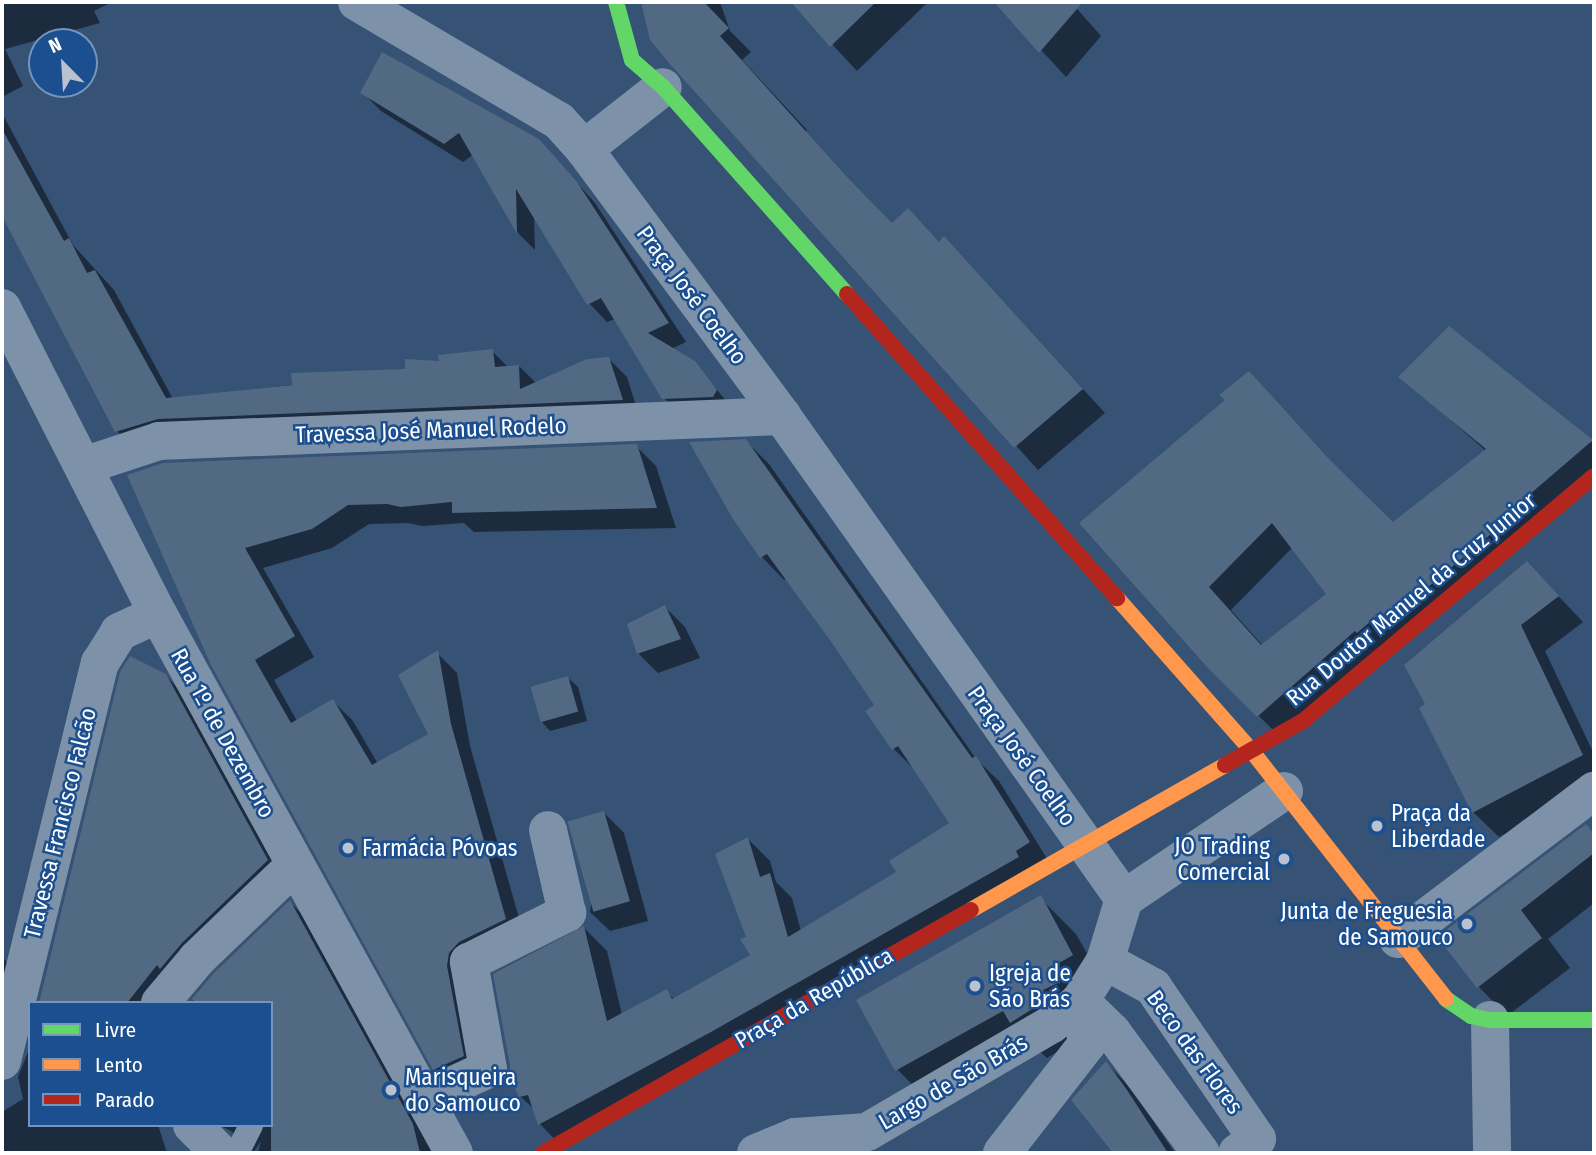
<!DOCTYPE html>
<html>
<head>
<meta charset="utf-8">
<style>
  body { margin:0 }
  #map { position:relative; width:1596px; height:1155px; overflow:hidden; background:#365274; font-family:"Fira Sans Condensed",sans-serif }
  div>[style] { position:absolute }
  .shadow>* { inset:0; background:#0007 }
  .building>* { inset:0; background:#526984; transform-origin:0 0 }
  .lane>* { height:24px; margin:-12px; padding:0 12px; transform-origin:12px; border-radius:12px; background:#7d92a8 }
  .street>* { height:38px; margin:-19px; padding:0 19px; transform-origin:19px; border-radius:19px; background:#7d92a8 }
  .fast>* { height:16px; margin:-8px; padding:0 8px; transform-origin:8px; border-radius:8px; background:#63d668 }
  .slow>* { height:16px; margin:-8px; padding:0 8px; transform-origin:8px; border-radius:8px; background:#ff974d }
  .jam>* { height:16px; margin:-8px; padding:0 8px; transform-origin:8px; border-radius:8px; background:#b3261e }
  .dots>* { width:19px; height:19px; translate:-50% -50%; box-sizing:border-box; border:4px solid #1b4f8f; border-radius:50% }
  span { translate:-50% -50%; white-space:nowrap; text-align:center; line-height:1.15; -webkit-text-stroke:5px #1b4f8f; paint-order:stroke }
  .street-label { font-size:23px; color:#fff }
  .poi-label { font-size:23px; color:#fff }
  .left { translate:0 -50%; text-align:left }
  .right { translate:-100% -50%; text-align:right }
  .frame { position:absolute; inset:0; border:4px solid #fff; pointer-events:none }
  .legend { position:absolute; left:28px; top:1001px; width:245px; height:126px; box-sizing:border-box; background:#1b4f8f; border:2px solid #7695bc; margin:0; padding:9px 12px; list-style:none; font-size:21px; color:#fff }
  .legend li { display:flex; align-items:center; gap:14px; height:35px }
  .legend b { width:35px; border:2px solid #7695bc }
  .north { position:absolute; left:28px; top:28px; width:70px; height:70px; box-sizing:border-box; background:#1b4f8f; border:2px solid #7695bc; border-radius:50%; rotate:336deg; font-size:19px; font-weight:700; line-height:28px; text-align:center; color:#fff }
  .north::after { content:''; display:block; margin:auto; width:24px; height:32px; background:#b9c2ce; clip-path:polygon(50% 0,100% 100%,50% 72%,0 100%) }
</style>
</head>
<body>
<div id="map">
  <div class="shadow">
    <i style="clip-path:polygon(2px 2px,112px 2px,94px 11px,100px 23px,5px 49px,23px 86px,2px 97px)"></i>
    <i style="clip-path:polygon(643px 2px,720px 2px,730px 31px,751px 52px,742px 60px,807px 130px,804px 133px,893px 225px,908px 210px,940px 243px,967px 262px,1105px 413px,1038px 470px,652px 39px)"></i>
    <i style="clip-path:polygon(819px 2px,928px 2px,857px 71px,805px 15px)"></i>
    <i style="clip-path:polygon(997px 2px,1071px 2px,1101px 36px,1066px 77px)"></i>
    <i style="clip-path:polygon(363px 93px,537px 138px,595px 203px,686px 342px,671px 349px,694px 363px,734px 410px,683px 417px,664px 398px,615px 319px,607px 322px,589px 303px,534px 215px,535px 250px,518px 233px,474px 154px,463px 162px,381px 111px)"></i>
    <i style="clip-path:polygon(2px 113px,73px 245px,114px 290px,173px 399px,407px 371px,492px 351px,508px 367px,519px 366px,536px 383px,608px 358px,627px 377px,640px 419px,136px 450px,117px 431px,2px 210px)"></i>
    <i style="clip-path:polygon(evenodd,1449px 328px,1594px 444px,1594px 480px,1281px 738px,1210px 667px,1081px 523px,1347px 479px,1393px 524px,1486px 451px,1401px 377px,1449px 328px,1293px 547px,1329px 594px,1263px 646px,1231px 610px,1293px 547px)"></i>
    <i style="clip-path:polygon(746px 441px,769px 464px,977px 760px,999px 781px,1051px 865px,562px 1147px,540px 1124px,535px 1110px,520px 1096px,584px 928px,607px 951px,622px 1015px,666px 991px,675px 1000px,752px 956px,748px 938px,748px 839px,770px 861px,776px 882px,792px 898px,801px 931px,898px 873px,952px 824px,916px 771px,894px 749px,876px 705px,787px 578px,784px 580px,762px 557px,735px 518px)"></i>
    <i style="clip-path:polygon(636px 446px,656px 466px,676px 528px,474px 532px,464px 523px,422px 526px,408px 523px,369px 524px,332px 548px,263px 568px,314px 657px,274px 680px,297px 721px,333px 701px,353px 721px,378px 764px,430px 735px,437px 653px,457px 673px,470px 746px,525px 939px,469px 973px,483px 1076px,455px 1089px,435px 1069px,130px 476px)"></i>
    <i style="clip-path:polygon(1527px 563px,1583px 622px,1545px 651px,1594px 754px,1594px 787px,1499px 837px,1473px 812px,1427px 705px)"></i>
    <i style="clip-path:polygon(665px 607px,685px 627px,700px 658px,658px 673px,638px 653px)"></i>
    <i style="clip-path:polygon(165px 675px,187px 698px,289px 883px,171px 1003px,41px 1003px)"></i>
    <i style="clip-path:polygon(568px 678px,578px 687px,587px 721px,550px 731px,541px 721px)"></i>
    <i style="clip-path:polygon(604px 813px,624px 833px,648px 921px,610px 931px,590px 912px)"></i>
    <i style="clip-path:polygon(1586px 826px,1594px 834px,1594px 903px,1548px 939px,1570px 968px,1507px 1016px,1479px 987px,1440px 937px)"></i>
    <i style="clip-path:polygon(1040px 898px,1076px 934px,1108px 991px,1083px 1036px,1047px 1058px,1037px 1049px,933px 1106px,897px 1069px)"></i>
    <i style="clip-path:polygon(290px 902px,312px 924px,436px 1153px,258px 1153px,261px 1141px,253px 1153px,231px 1131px,219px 1125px,271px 1125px,271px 1003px,191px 1003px,214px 975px)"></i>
    <i style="clip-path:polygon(2px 957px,23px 980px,2px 1033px)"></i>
    <i style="clip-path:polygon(30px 1047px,30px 1125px,158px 1125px,167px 1153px,2px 1153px,2px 1112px,23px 1099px,18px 1077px)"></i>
    <i style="clip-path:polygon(1106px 1063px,1130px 1087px,1175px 1153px,1116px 1153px,1073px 1100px)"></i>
  </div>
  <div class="building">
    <i style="clip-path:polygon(641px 2px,704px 2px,729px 28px,720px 36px,848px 178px,892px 223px,908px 208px,939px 242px,944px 236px,1083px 389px,1014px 448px,669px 63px,650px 40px)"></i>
    <i style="clip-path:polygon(791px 2px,876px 2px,830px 47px)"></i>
    <i style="clip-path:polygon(994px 2px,1083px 2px,1039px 53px)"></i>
    <i style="clip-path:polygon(382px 52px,539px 139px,577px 182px,669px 323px,648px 333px,695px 361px,717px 390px,713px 397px,662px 399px,601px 298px,587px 305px,516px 189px,517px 234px,459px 133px,444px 144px,360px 93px)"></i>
    <i style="clip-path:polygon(2px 129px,64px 241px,69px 238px,87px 273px,95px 270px,166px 398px,292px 385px,291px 373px,405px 369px,405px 359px,439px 361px,438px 355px,493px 349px,495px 367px,519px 365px,520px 389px,587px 359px,609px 357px,623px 400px,158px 419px,115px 432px,2px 216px)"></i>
    <i style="clip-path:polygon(evenodd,1449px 326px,1593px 440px,1494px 525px,1498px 528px,1382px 626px,1377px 616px,1357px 633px,1355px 631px,1257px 717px,1208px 668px,1079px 523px,1225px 400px,1219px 395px,1249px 371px,1329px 459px,1393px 522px,1486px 449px,1398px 377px,1449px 326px,1272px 523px,1326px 594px,1261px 645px,1209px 587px,1272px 523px)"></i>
    <i style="clip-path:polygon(746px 439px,972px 758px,976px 756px,1030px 842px,1016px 851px,1019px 857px,711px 1032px,538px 1125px,528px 1095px,519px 1097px,509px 1076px,510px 1065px,493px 974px,584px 926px,607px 1021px,667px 989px,672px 999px,750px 955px,740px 939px,746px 937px,715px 854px,748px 837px,760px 877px,770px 873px,788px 937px,896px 872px,889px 861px,949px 823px,898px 746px,892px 750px,865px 711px,874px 705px,832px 643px,767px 554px,760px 558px,733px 519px,689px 442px)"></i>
    <i style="clip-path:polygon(637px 444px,657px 508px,452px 513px,452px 502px,401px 507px,387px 504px,348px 505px,312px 529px,245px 548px,295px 636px,255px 660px,291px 723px,333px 699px,372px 765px,428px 734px,398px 675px,438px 650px,451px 724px,506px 919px,459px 942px,449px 953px,447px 966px,464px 1056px,433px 1070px,211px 665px,127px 475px,163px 463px)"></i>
    <i style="clip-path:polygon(1527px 561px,1559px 596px,1521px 625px,1583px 755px,1472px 813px,1419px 708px,1425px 704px,1404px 665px)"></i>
    <i style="clip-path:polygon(665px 605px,681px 639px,637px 654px,627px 624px)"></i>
    <i style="clip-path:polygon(130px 656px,166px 674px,268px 860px,182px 943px,160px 969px,157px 965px,127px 1003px,39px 1003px,120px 672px)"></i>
    <i style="left:568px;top:676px;width:37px;height:39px;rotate:74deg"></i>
    <i style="left:604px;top:811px;width:94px;height:38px;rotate:74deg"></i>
    <i style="clip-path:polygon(1586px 824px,1594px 834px,1594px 853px,1521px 910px,1542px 938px,1477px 988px,1437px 937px)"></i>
    <i style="clip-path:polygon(1041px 895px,1073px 955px,1052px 967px,1060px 982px,1043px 990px,1048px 999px,1010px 1023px,1003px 1011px,895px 1071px,856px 1000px)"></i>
    <i style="clip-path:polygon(290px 900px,413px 1124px,420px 1153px,271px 1153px,271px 1003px,195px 1003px,192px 999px,213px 974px)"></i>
    <i style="clip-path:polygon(1106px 1061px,1127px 1090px,1168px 1153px,1113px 1153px,1071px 1100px)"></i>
  </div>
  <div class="lane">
    <i style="left:237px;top:1153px;width:31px;rotate:-63deg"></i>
  </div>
  <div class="street">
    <i style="left:357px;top:2px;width:234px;rotate:30.5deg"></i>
    <i style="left:559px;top:121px;width:38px;rotate:48deg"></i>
    <i style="left:584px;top:149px;width:332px;rotate:53.4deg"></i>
    <i style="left:782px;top:416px;width:592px;rotate:54.7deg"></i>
    <i style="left:584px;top:149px;width:100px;rotate:-38.1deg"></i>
    <i style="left:2px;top:308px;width:343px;rotate:63deg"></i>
    <i style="left:158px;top:614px;width:615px;rotate:61.23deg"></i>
    <i style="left:83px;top:466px;width:80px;rotate:-18.2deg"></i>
    <i style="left:159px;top:441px;width:624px;rotate:-2.3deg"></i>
    <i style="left:1398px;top:939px;width:246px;rotate:-37.1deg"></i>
    <i style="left:1105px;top:961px;width:55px;rotate:28.4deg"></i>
    <i style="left:1153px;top:987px;width:184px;rotate:55.6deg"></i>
    <i style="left:1257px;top:1139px;width:24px;rotate:145deg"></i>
    <i style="left:1080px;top:1001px;width:45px;rotate:44.1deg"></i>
    <i style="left:1112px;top:1032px;width:150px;rotate:53.7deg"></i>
    <i style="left:160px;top:1003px;width:57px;rotate:-49.9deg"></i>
    <i style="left:197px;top:959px;width:136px;rotate:-43.8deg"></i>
    <i style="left:1490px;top:1020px;width:133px;rotate:89.1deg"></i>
    <i style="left:2px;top:1061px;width:410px;rotate:-76.2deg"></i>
    <i style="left:100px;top:663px;width:36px;rotate:-58deg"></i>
    <i style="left:119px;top:632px;width:43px;rotate:-24.8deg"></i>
    <i style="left:425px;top:1098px;width:69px;rotate:-24.7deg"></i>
    <i style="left:488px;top:1069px;width:109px;rotate:-100.1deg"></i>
    <i style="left:469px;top:962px;width:110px;rotate:-26.6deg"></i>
    <i style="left:567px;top:913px;width:85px;rotate:-102.9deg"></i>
    <i style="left:192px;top:1125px;width:40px;rotate:45deg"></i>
    <i style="left:756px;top:1153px;width:42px;rotate:-22.3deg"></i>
    <i style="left:795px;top:1137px;width:72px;rotate:-4deg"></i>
    <i style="left:867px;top:1132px;width:214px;rotate:-30.3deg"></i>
    <i style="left:1052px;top:1024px;width:36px;rotate:-39deg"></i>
    <i style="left:1080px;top:1001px;width:47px;rotate:-58deg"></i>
    <i style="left:1105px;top:961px;width:65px;rotate:-73deg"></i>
    <i style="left:1124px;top:899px;width:193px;rotate:-34deg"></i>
    <i style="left:1002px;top:1153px;width:138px;rotate:-52.1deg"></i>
    <i style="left:1087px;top:1044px;width:44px;rotate:-99.2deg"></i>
  </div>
  <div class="fast">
    <i style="left:616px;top:2px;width:60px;rotate:74.6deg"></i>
    <i style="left:632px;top:60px;width:41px;rotate:41.1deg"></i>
    <i style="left:663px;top:87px;width:277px;rotate:48.4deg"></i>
    <i style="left:1446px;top:999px;width:30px;rotate:34deg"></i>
    <i style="left:1471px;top:1016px;width:19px;rotate:12deg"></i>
    <i style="left:1490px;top:1020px;width:104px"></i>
  </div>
  <div class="slow">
    <i style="left:1117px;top:598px;width:203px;rotate:48.6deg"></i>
    <i style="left:1251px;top:750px;width:316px;rotate:51.9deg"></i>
    <i style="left:971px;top:910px;width:292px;rotate:-29.7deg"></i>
  </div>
  <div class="jam">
    <i style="left:847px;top:294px;width:407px;rotate:48.4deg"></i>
    <i style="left:1225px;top:765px;width:90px;rotate:-29.4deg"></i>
    <i style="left:1303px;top:721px;width:380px;rotate:-40.1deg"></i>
    <i style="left:543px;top:1153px;width:492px;rotate:-29.6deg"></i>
  </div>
  <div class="dots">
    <i style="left:1377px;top:826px;background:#b9c2ce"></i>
    <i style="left:348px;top:848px;background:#b9c2ce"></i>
    <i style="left:1284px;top:859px;background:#b9c2ce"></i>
    <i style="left:1467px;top:924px;background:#b9c2ce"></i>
    <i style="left:975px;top:986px;background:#b9c2ce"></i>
    <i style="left:391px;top:1090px;background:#b9c2ce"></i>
  </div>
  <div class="street-label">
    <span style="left:692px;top:295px;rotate:53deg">Praça José Coelho</span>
    <span style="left:431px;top:430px;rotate:-2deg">Travessa José Manuel Rodelo</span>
    <span style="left:1411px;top:599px;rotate:-40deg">Rua Doutor Manuel da Cruz Junior</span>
    <span style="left:223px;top:733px;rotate:61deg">Rua 1º de Dezembro</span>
    <span style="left:1022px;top:756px;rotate:54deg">Praça José Coelho</span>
    <span style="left:60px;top:823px;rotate:-76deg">Travessa Francisco Falcão</span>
    <span style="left:814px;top:998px;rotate:-30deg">Praça da República</span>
    <span style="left:1195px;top:1052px;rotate:54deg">Beco das Flores</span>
    <span style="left:953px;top:1082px;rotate:-30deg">Largo de São Brás</span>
  </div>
  <div class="poi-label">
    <span class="left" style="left:1391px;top:826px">Praça da<br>Liberdade</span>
    <span class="right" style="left:1270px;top:859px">JO Trading<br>Comercial</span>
    <span class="left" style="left:362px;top:848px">Farmácia Póvoas</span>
    <span class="right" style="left:1453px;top:924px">Junta de Freguesia<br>de Samouco</span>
    <span class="left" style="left:989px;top:986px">Igreja de<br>São Brás</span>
    <span class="left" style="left:405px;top:1090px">Marisqueira<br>do Samouco</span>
  </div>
  <div class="frame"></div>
  <ul class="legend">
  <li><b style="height:9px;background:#63d668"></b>Livre</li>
  <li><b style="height:9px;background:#ff974d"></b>Lento</li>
  <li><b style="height:9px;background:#b3261e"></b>Parado</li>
  </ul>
  <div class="north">N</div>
</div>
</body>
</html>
